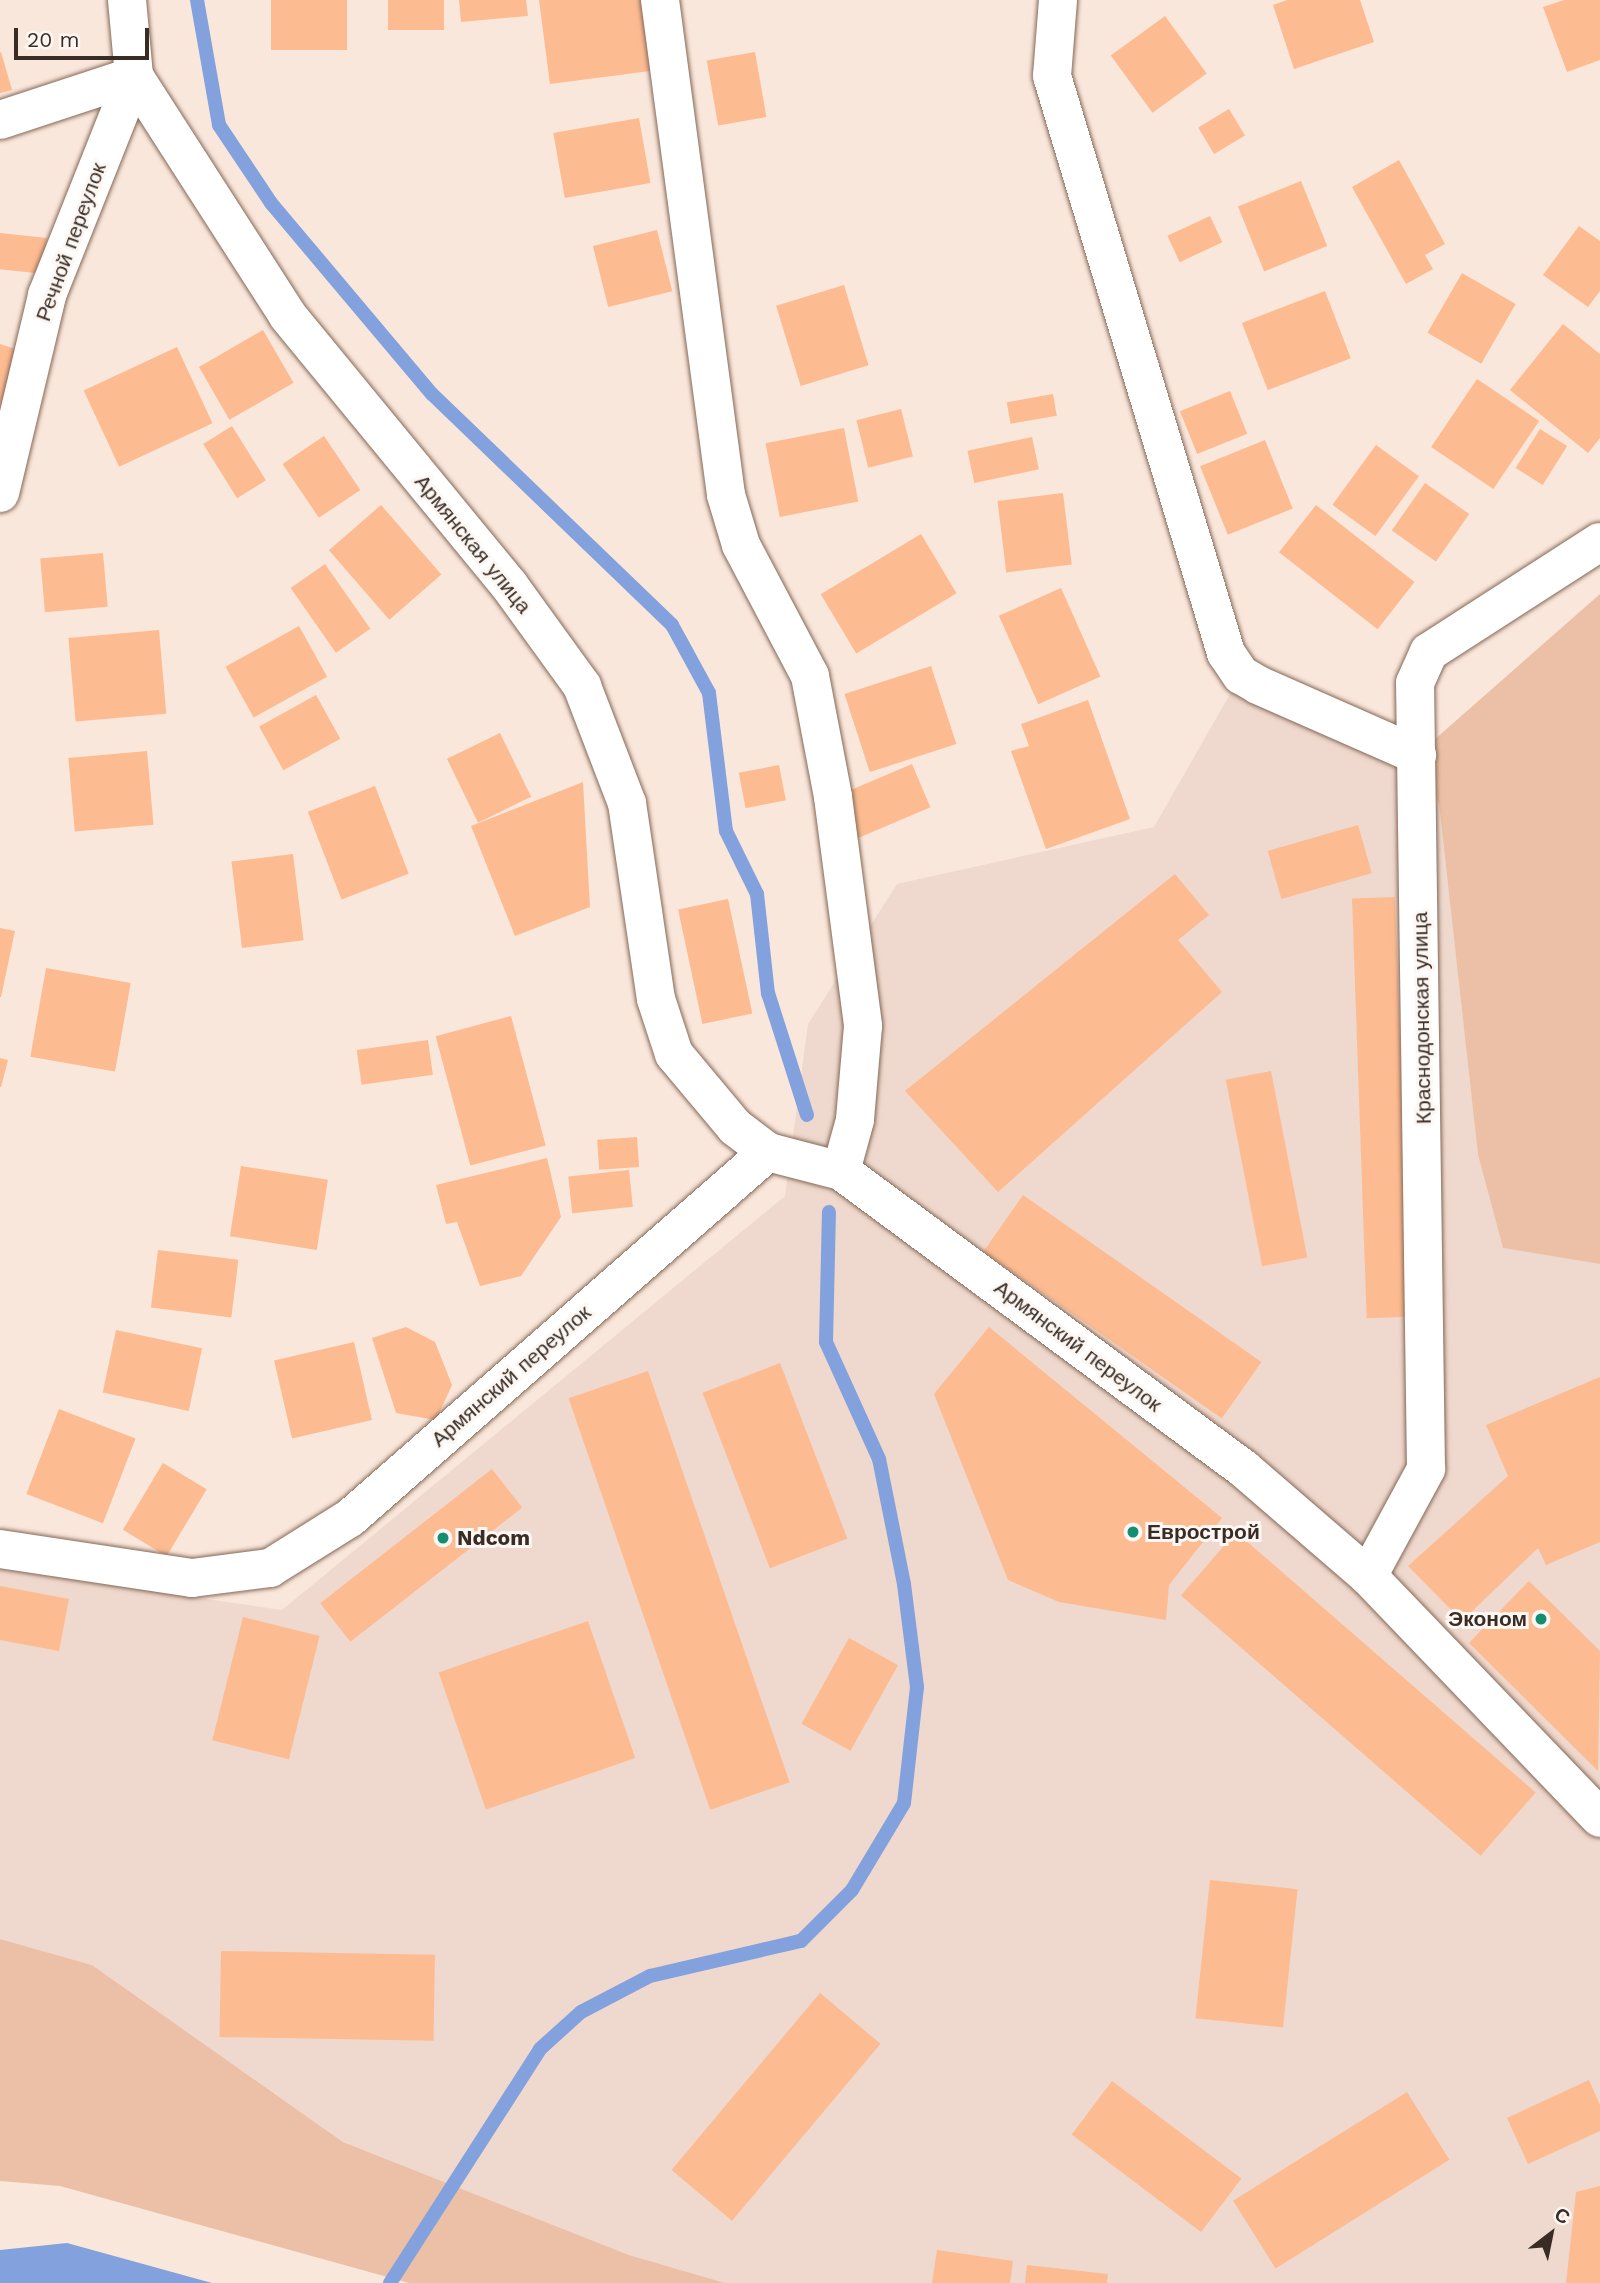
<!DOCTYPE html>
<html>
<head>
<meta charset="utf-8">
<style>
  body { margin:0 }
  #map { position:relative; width:1600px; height:2283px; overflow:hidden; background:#fae7db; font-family:"Work Sans",sans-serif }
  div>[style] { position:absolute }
  .industrial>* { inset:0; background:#efd8cd }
  .green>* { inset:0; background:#ebc0a6 }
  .water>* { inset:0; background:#82a1dd }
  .stream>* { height:14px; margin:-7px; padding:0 7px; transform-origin:7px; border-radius:7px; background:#82a1dd }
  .building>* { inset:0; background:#fdbb91; transform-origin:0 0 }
  .roads { filter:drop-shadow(0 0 2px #846857) drop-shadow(0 0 2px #846857) }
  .minor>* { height:38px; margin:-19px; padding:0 19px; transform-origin:19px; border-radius:19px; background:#fff }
  .dots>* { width:19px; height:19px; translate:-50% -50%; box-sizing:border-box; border:4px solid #fdf7f3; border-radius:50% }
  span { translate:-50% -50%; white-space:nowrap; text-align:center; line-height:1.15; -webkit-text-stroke:6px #fdf7f3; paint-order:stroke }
  .street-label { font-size:21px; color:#392c25 }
  .poi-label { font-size:21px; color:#392c25; font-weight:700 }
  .left { translate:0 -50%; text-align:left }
  .right { translate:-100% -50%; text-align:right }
  .north { position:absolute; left:1516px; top:2199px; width:70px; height:70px; -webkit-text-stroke:5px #fdf7f3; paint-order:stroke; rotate:32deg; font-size:19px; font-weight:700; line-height:28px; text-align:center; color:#392c25 }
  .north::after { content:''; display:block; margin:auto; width:24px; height:32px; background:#392c25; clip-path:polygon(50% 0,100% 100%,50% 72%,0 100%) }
  .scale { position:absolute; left:14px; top:28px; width:135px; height:32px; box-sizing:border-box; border:4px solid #392c25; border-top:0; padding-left:9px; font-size:21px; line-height:24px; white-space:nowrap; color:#392c25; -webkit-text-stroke:5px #fdf7f3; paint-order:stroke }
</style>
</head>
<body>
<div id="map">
  <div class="industrial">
    <i style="clip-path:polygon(1241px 675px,1417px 755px,1439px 804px,1478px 1155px,1503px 1248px,1600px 1264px,1600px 2283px,725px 2283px,629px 2255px,343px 2142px,92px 1965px,0 1939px,0 1569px,282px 1610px,785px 1196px,808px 1024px,897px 884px,1154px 827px)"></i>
  </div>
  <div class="green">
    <i style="clip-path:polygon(1600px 594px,1600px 1264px,1503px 1248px,1478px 1155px,1439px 804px,1417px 755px)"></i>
    <i style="clip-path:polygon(0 1939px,92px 1965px,343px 2142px,629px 2255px,725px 2283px,409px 2283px,60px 2186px,0 2181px)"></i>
  </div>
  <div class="water">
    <i style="clip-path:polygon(67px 2243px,212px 2283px,0 2283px,0 2250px)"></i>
  </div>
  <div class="stream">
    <i style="left:197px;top:0;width:127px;rotate:80deg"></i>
    <i style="left:219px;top:125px;width:94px;rotate:56.3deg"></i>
    <i style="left:271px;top:203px;width:250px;rotate:49.9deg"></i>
    <i style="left:432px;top:394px;width:333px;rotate:43.9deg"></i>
    <i style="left:672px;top:625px;width:77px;rotate:61.4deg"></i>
    <i style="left:709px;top:693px;width:139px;rotate:83deg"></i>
    <i style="left:726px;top:831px;width:70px;rotate:63.8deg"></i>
    <i style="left:757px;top:894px;width:100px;rotate:83.7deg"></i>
    <i style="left:768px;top:993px;width:128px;rotate:72.3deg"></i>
    <i style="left:390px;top:2283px;width:278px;rotate:-57.3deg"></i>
    <i style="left:540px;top:2049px;width:55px;rotate:-42.1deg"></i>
    <i style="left:581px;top:2012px;width:78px;rotate:-27.6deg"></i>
    <i style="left:650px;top:1976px;width:155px;rotate:-13.1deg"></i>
    <i style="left:801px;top:1941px;width:72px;rotate:-45deg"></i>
    <i style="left:852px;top:1890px;width:101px;rotate:-59.1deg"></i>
    <i style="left:904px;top:1803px;width:117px;rotate:-83.6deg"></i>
    <i style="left:917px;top:1687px;width:104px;rotate:-97.2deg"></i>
    <i style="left:904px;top:1584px;width:127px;rotate:-101.3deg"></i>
    <i style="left:879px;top:1459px;width:128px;rotate:-114.4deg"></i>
    <i style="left:826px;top:1342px;width:130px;rotate:-88.7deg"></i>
  </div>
  <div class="building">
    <i style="left:271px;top:0;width:76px;height:50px"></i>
    <i style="left:388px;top:0;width:56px;height:30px"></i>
    <i style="clip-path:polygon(459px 0,526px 0,528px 16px,461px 22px)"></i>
    <i style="clip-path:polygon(539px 0,641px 0,650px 71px,550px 84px)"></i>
    <i style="clip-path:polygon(1287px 0,1360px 0,1374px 42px,1294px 69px,1273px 5px)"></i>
    <i style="clip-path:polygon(1564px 0,1600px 0,1600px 60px,1567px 72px,1543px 7px)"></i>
    <i style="left:1165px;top:16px;width:71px;height:67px;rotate:54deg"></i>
    <i style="clip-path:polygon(1px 52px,12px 90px,0 93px,0 53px)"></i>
    <i style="left:755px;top:52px;width:66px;height:49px;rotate:80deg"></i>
    <i style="left:1229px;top:109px;width:31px;height:36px;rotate:59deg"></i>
    <i style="left:639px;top:118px;width:66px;height:87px;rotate:80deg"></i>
    <i style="clip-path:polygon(1399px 160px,1445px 244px,1425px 255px,1433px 269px,1406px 284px,1352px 187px)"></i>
    <i style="left:1301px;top:181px;width:70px;height:68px;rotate:68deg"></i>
    <i style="left:1210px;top:216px;width:29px;height:47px;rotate:65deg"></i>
    <i style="clip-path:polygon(1579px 226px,1600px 241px,1600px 291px,1588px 307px,1543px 275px)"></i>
    <i style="left:657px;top:230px;width:63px;height:66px;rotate:76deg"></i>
    <i style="left:0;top:233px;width:47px;height:36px;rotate:6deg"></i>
    <i style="left:1462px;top:273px;width:62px;height:69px;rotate:30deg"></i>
    <i style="left:844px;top:285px;width:84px;height:71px;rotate:73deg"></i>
    <i style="left:1325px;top:291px;width:72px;height:89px;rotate:69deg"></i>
    <i style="clip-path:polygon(1563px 324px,1600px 354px,1600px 438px,1588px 453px,1510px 390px)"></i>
    <i style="left:263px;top:330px;width:61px;height:74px;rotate:60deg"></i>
    <i style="clip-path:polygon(0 344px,22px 351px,0 426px)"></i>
    <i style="left:177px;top:347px;width:84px;height:103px;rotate:65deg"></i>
    <i style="left:1477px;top:379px;width:75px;height:82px;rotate:34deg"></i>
    <i style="left:1230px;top:391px;width:46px;height:54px;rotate:68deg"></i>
    <i style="left:1053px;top:394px;width:22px;height:47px;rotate:80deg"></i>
    <i style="left:901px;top:409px;width:49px;height:46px;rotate:76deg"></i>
    <i style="left:232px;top:426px;width:64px;height:34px;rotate:58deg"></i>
    <i style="left:844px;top:428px;width:75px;height:80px;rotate:79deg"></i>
    <i style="left:1540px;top:429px;width:32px;height:46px;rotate:32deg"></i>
    <i style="left:324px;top:436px;width:65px;height:50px;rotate:56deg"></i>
    <i style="left:1032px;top:437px;width:33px;height:66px;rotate:78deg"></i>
    <i style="left:1265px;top:440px;width:74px;height:70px;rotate:68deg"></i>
    <i style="left:1376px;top:445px;width:53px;height:74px;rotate:36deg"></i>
    <i style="left:1425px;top:483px;width:54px;height:58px;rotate:35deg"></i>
    <i style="left:1063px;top:493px;width:72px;height:66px;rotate:83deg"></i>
    <i style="left:381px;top:505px;width:92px;height:69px;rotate:49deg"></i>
    <i style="left:1316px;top:505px;width:125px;height:60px;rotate:38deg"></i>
    <i style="left:921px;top:534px;width:69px;height:117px;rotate:59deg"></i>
    <i style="left:103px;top:553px;width:54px;height:63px;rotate:85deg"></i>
    <i style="left:325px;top:564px;width:79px;height:42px;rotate:55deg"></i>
    <i style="left:1061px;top:588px;width:97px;height:68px;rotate:66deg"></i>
    <i style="left:299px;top:626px;width:58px;height:84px;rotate:61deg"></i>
    <i style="left:159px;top:630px;width:84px;height:91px;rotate:85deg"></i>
    <i style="left:931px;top:666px;width:82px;height:91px;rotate:72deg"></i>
    <i style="left:316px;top:695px;width:50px;height:65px;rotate:61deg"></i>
    <i style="clip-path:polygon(1088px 700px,1130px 819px,1046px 849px,1011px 751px,1029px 746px,1021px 724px)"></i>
    <i style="left:500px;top:733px;width:71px;height:59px;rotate:64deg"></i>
    <i style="left:147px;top:751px;width:74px;height:79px;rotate:85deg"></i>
    <i style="left:912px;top:764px;width:47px;height:81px;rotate:67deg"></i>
    <i style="left:779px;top:765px;width:36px;height:41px;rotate:79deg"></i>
    <i style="clip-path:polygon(583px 782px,590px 907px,515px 936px,471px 826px)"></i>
    <i style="left:375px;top:786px;width:94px;height:72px;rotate:69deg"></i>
    <i style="left:1358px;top:825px;width:50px;height:94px;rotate:74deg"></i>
    <i style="left:293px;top:854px;width:87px;height:62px;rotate:83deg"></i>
    <i style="clip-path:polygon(1175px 874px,1209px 915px,1178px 940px,1222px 992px,998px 1192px,905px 1091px)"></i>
    <i style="left:1395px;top:897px;width:420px;height:43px;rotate:88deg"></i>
    <i style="left:728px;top:899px;width:117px;height:51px;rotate:78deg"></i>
    <i style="clip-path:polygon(0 928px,15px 931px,1px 997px,0 997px)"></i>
    <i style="left:46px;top:968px;width:86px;height:90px;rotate:10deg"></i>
    <i style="left:511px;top:1016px;width:134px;height:78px;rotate:75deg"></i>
    <i style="left:428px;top:1040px;width:35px;height:72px;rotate:82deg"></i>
    <i style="clip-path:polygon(0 1058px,8px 1060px,1px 1087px,0 1087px)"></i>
    <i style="left:1271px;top:1071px;width:190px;height:46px;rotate:79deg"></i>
    <i style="left:637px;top:1137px;width:30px;height:40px;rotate:86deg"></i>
    <i style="clip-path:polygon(547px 1158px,561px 1217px,521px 1276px,480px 1286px,457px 1222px,446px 1224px,436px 1185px)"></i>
    <i style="left:241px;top:1166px;width:88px;height:71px;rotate:9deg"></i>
    <i style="left:629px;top:1170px;width:37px;height:61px;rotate:84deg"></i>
    <i style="left:1023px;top:1195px;width:291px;height:69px;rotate:35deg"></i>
    <i style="left:158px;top:1250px;width:81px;height:58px;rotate:7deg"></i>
    <i style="clip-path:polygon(406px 1327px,435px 1342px,452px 1385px,436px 1420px,396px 1413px,372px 1338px)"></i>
    <i style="clip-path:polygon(989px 1327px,1222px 1518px,1169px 1585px,1166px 1620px,1059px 1602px,1008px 1580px,934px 1394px)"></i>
    <i style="left:116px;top:1330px;width:88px;height:64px;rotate:12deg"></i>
    <i style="left:354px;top:1342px;width:80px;height:82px;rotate:77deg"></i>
    <i style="left:780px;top:1363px;width:188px;height:83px;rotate:69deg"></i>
    <i style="left:648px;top:1371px;width:435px;height:84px;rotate:71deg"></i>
    <i style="clip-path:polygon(1600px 1377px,1600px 1542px,1546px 1565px,1538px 1548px,1462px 1621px,1408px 1566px,1508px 1476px,1486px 1425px)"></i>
    <i style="left:59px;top:1409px;width:82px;height:91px;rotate:21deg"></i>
    <i style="left:163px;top:1463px;width:51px;height:78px;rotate:31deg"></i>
    <i style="left:492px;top:1469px;width:49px;height:218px;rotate:52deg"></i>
    <i style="left:1236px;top:1532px;width:397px;height:84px;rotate:41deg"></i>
    <i style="clip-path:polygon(1529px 1581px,1600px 1651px,1598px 1771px,1469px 1643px)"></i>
    <i style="clip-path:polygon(0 1586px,69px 1599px,59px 1651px,0 1640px)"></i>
    <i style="left:243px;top:1617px;width:79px;height:127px;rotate:14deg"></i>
    <i style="left:588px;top:1621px;width:145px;height:158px;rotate:71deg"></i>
    <i style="left:849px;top:1638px;width:56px;height:98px;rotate:29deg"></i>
    <i style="left:1210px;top:1880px;width:88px;height:139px;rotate:6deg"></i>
    <i style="left:221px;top:1951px;width:214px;height:86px;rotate:1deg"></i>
    <i style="left:820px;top:1993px;width:79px;height:231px;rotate:40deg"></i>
    <i style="clip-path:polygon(1589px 2080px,1600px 2105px,1600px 2131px,1528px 2164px,1507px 2118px)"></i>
    <i style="left:1112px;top:2081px;width:162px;height:67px;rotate:37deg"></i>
    <i style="left:1407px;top:2092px;width:80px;height:205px;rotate:58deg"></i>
    <i style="clip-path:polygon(1600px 2186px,1600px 2283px,1566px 2283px,1576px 2192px)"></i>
    <i style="clip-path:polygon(937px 2250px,1013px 2261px,1010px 2283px,932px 2283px)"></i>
    <i style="clip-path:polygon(1027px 2265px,1108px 2274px,1107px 2283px,1025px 2283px)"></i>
  </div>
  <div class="roads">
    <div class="minor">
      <i style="left:127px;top:0;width:76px;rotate:84.7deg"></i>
      <i style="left:134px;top:76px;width:285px;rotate:57.3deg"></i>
      <i style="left:288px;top:316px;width:348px;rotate:50.6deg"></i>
      <i style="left:509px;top:585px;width:125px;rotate:54.1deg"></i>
      <i style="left:582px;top:686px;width:125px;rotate:69deg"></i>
      <i style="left:627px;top:803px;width:198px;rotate:81.6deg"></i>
      <i style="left:656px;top:999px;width:58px;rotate:71.9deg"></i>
      <i style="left:674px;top:1054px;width:95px;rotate:50.1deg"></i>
      <i style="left:735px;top:1127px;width:41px;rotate:37.1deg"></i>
      <i style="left:768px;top:1152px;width:75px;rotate:14.6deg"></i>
      <i style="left:841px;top:1171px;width:501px;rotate:36.48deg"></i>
      <i style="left:1244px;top:1469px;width:164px;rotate:40.8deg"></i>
      <i style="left:1368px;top:1576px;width:335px;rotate:46.2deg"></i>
      <i style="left:660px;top:0;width:499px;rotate:82.4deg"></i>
      <i style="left:726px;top:495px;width:52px;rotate:73.3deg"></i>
      <i style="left:741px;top:545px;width:148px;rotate:62.2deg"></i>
      <i style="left:810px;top:676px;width:123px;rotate:79.2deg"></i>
      <i style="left:833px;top:797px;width:231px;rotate:82.5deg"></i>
      <i style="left:863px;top:1026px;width:94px;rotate:94.9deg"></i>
      <i style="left:855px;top:1120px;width:53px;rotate:105.4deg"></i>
      <i style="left:1058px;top:0;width:76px;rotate:94.5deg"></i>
      <i style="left:1052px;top:76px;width:603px;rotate:73.22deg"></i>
      <i style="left:1226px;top:653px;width:27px;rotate:56deg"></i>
      <i style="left:1241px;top:675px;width:20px;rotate:30deg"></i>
      <i style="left:1258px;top:685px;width:174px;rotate:23.8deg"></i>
      <i style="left:0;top:120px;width:141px;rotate:-18.2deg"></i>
      <i style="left:0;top:493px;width:204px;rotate:-76.6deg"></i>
      <i style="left:47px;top:295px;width:236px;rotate:-68.3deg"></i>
      <i style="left:0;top:1549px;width:194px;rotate:8.6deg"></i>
      <i style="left:192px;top:1578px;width:79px;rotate:-7.3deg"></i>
      <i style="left:270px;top:1568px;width:94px;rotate:-32deg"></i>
      <i style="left:350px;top:1518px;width:556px;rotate:-41.21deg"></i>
      <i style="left:1368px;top:1576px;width:122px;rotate:-61.5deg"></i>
      <i style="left:1426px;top:1469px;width:786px;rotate:-90.8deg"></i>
      <i style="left:1415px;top:683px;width:34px;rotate:-66deg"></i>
      <i style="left:1429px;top:652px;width:203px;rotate:-32.8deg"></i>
    </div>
  </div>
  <div class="dots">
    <i style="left:1133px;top:1532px;background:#158d70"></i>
    <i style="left:443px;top:1538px;background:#158d70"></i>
    <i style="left:1541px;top:1619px;background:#158d70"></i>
  </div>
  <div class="street-label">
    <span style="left:71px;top:242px;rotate:-70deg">Речной переулок</span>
    <span style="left:473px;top:544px;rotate:51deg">Армянская улица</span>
    <span style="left:1422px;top:1018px;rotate:-91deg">Краснодонская улица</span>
    <span style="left:1078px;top:1346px;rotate:37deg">Армянский переулок</span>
    <span style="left:511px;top:1376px;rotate:-41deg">Армянский переулок</span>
  </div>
  <div class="poi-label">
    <span class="left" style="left:1147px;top:1532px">Еврострой</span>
    <span class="left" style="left:457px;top:1538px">Ndcom</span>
    <span class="right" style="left:1527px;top:1619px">Эконом</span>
  </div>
  <div class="north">С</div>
  <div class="scale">20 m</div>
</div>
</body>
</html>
